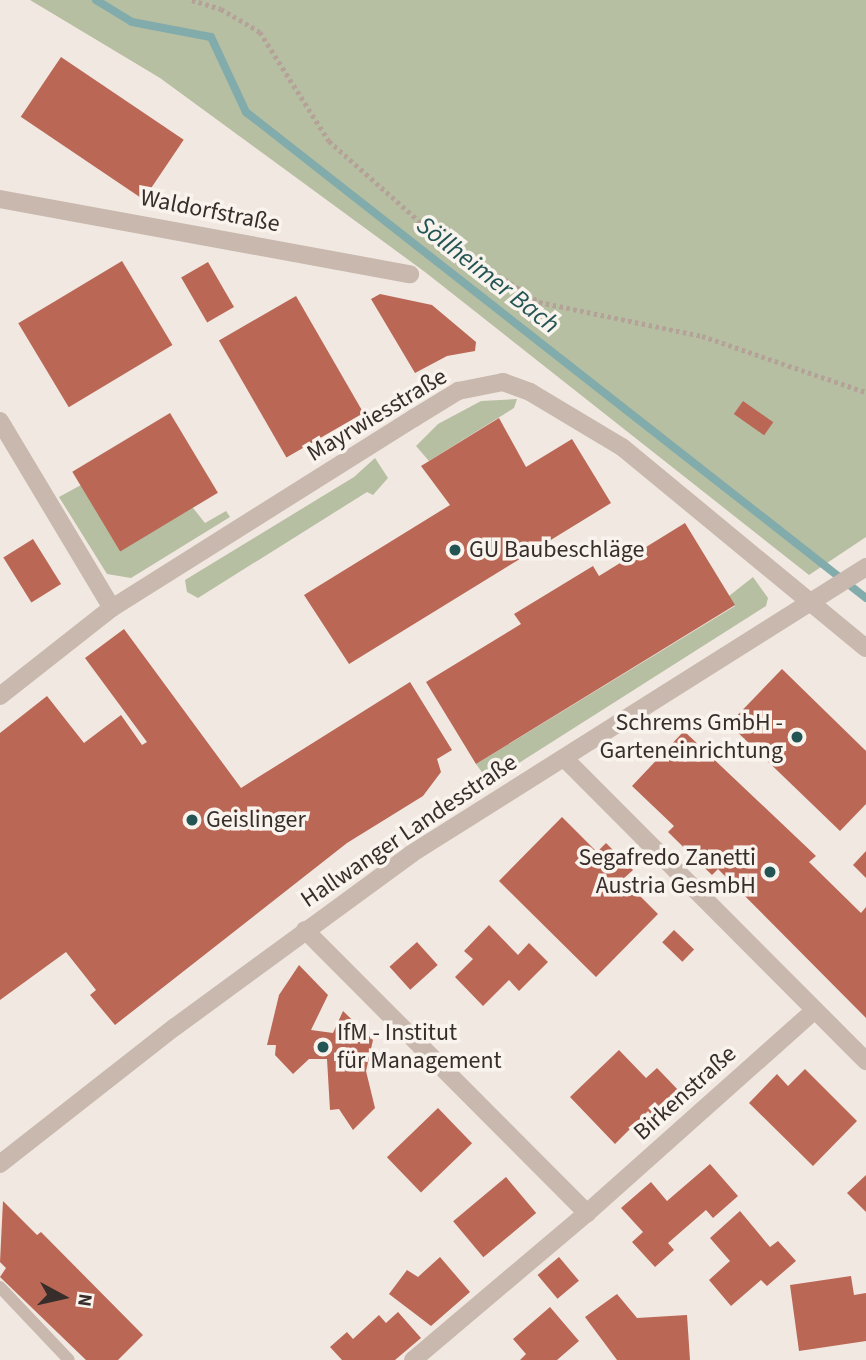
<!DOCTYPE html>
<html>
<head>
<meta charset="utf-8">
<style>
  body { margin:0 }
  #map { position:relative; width:866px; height:1360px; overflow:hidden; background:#f1e8e1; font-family:"Source Sans 3",sans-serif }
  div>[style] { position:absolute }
  .green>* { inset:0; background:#b7bfa2 }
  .stream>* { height:8px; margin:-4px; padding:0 4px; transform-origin:4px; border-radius:4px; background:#82abab }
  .building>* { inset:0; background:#ba6755; transform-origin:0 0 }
  .path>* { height:4.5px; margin-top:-2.25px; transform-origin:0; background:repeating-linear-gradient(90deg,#b4a298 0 3.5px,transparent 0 7px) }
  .service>* { height:12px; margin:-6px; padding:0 6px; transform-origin:6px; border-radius:6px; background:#c8b8ad }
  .minor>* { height:18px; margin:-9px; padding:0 9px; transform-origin:9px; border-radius:9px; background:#c8b8ad }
  .tertiary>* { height:18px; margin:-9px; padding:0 9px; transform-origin:9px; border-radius:9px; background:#c8b8ad }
  .dots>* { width:19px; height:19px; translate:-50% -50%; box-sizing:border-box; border:4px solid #f9f3ed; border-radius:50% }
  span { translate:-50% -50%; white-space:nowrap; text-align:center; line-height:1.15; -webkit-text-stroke:7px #f9f3ed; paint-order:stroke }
  .street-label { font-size:24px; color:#372e2b }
  .poi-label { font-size:24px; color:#372e2b }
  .left { translate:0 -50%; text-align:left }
  .right { translate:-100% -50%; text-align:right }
  .water-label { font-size:26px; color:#245555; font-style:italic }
  .north { position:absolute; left:28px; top:1262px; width:70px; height:70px; -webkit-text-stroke:5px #f9f3ed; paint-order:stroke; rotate:98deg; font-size:19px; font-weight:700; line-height:28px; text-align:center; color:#372e2b }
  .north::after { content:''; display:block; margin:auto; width:24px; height:32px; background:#372e2b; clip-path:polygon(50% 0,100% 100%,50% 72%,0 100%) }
</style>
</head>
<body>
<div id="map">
  <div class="green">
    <i style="clip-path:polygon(30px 0,866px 0,866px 537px,809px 575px,425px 272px,160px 78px)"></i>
    <i style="clip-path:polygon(517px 399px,514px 408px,429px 461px,416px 446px,438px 424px,481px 401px)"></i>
    <i style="clip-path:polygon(375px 458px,388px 478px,373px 495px,367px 492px,198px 598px,187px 592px,185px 580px,354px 477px)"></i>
    <i style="clip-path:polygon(81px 485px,193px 508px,205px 523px,226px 511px,230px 517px,131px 578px,107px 574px,59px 497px)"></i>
    <i style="clip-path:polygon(753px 577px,768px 598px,766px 606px,489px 782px,476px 764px,735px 606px,729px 596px)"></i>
  </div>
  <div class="stream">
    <i style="left:96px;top:0;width:42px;rotate:31.4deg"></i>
    <i style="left:132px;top:22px;width:80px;rotate:10.8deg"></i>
    <i style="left:211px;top:37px;width:83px;rotate:65deg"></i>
    <i style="left:246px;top:112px;width:788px;rotate:38.09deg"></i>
  </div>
  <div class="building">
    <i style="left:61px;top:57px;width:148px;height:72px;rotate:34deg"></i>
    <i style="left:122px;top:261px;width:98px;height:121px;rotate:59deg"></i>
    <i style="left:208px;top:262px;width:52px;height:31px;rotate:60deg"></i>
    <i style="clip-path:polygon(380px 294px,432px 305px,476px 342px,475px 351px,447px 356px,415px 373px,371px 299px)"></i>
    <i style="left:296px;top:296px;width:135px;height:89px;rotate:60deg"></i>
    <i style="left:743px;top:401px;width:37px;height:16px;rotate:35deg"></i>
    <i style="left:170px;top:413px;width:93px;height:114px;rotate:59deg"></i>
    <i style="clip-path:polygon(499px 418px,526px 467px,572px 439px,611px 503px,349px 664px,304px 595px,450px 505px,421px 466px)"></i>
    <i style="clip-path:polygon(685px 523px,735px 605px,476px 764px,426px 682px,521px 624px,514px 614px,593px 566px,599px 576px)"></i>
    <i style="left:33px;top:539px;width:53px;height:35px;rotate:58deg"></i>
    <i style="clip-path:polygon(124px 629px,241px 788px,410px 682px,452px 750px,437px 759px,441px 772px,423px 796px,347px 843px,115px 1025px,90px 995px,96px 990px,66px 952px,0 1000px,0 733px,47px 696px,84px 743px,121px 715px,142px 745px,147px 742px,85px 658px)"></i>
    <i style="clip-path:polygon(782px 669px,866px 751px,866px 804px,840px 831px,729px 724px)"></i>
    <i style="clip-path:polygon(684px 731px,816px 856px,809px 862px,861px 913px,866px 907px,866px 1018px,718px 869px,712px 875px,668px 832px,674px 826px,632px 786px)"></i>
    <i style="clip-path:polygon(562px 817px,597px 852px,606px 843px,633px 870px,623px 879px,658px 914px,596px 977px,499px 881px)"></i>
    <i style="clip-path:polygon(866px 851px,866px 878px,853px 865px)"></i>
    <i style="clip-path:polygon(489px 925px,518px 955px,529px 943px,548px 962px,519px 991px,509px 980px,483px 1006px,455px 977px,473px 959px,464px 951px)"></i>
    <i style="left:674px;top:930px;width:28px;height:17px;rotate:44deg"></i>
    <i style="left:417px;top:942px;width:31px;height:37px;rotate:48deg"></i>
    <i style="clip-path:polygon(299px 965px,328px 995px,311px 1030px,333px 1033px,343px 1011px,373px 1040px,366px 1071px,375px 1108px,353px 1130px,339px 1109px,330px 1110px,327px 1059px,309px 1059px,293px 1074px,275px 1055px,276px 1045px,267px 1045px,279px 995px)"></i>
    <i style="clip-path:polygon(619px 1050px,646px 1078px,657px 1068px,680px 1092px,654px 1118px,648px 1111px,615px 1144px,570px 1097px)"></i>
    <i style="clip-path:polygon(805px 1069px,857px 1121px,813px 1166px,749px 1103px,777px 1074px,788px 1086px)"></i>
    <i style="left:438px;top:1108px;width:49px;height:71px;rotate:46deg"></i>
    <i style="clip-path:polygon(710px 1164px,738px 1196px,713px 1218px,706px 1210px,668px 1243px,674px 1250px,655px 1267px,632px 1242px,643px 1232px,621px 1208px,651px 1182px,667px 1201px)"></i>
    <i style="clip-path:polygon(866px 1175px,866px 1212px,847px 1193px)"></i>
    <i style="left:506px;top:1177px;width:47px;height:69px;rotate:50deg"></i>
    <i style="clip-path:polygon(3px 1201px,37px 1235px,41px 1232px,143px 1335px,118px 1360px,86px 1360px,0 1277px,6px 1268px,0 1262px)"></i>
    <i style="clip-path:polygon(740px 1211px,770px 1247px,778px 1241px,796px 1261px,767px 1286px,761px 1280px,731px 1306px,709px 1280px,730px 1261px,710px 1238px)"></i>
    <i style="clip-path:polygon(440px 1257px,470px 1292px,431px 1326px,389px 1294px,407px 1270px,418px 1277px)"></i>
    <i style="left:559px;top:1257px;width:31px;height:28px;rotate:50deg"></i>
    <i style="clip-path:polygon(851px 1276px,854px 1295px,866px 1293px,866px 1341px,799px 1351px,790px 1285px)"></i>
    <i style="clip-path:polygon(617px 1294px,637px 1318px,687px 1315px,690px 1360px,617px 1360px,585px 1317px)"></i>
    <i style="clip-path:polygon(550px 1307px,579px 1341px,557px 1360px,520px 1360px,526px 1354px,513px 1339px)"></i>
    <i style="clip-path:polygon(398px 1312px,421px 1338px,395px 1360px,342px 1360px,330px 1347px,347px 1332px,353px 1339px,379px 1315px,386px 1323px)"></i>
  </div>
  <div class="path">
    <i style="left:192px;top:0;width:30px;rotate:17deg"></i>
    <i style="left:221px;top:9px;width:45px;rotate:30.5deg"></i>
    <i style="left:260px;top:32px;width:129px;rotate:57.7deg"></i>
    <i style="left:329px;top:141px;width:132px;rotate:41.6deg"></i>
    <i style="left:428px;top:229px;width:133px;rotate:33.3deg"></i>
    <i style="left:539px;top:302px;width:167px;rotate:11.8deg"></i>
    <i style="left:702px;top:336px;width:173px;rotate:18.9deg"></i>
  </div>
  <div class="service">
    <i style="left:0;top:1287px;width:100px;rotate:46.6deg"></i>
  </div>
  <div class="minor">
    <i style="left:0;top:199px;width:417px;rotate:10.4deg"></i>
    <i style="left:0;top:421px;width:218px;rotate:59.1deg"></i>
    <i style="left:0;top:696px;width:142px;rotate:-38.2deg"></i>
    <i style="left:112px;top:608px;width:357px;rotate:-32.2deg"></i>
    <i style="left:414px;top:418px;width:52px;rotate:-31.5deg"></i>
    <i style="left:458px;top:391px;width:46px;rotate:-11.3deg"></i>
    <i style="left:503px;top:382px;width:29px;rotate:20deg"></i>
    <i style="left:530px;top:392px;width:107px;rotate:30.9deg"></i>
    <i style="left:622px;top:447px;width:316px;rotate:39.5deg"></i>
    <i style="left:564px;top:758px;width:428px;rotate:45.1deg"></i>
    <i style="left:305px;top:930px;width:400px;rotate:45.1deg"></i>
    <i style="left:413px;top:1360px;width:228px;rotate:-40.2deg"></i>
    <i style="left:587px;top:1213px;width:305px;rotate:-41.7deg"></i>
  </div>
  <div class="tertiary">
    <i style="left:0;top:1164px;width:222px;rotate:-38.1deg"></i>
    <i style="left:175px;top:1027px;width:293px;rotate:-36.2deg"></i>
    <i style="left:411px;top:854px;width:538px;rotate:-32.24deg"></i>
  </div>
  <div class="dots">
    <i style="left:455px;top:550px;background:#245555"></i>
    <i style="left:797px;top:737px;background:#245555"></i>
    <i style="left:192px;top:820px;background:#245555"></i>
    <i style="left:770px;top:872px;background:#245555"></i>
    <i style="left:323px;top:1047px;background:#245555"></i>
  </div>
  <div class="street-label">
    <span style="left:210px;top:211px;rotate:11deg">Waldorfstraße</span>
    <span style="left:377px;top:415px;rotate:-31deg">Mayrwiesstraße</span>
    <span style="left:409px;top:831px;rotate:-34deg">Hallwanger Landesstraße</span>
    <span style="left:685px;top:1093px;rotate:-42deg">Birkenstraße</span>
  </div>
  <div class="poi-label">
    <span class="left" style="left:469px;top:550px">GU Baubeschläge</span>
    <span class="right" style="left:783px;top:737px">Schrems GmbH -<br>Garteneinrichtung</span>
    <span class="left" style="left:206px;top:820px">Geislinger</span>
    <span class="right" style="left:756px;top:872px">Segafredo Zanetti<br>Austria GesmbH</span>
    <span class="left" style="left:337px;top:1047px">IfM - Institut<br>für Management</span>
  </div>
  <div class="water-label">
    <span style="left:488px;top:275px;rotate:38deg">Söllheimer Bach</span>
  </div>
  <div class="north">N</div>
</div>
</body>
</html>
